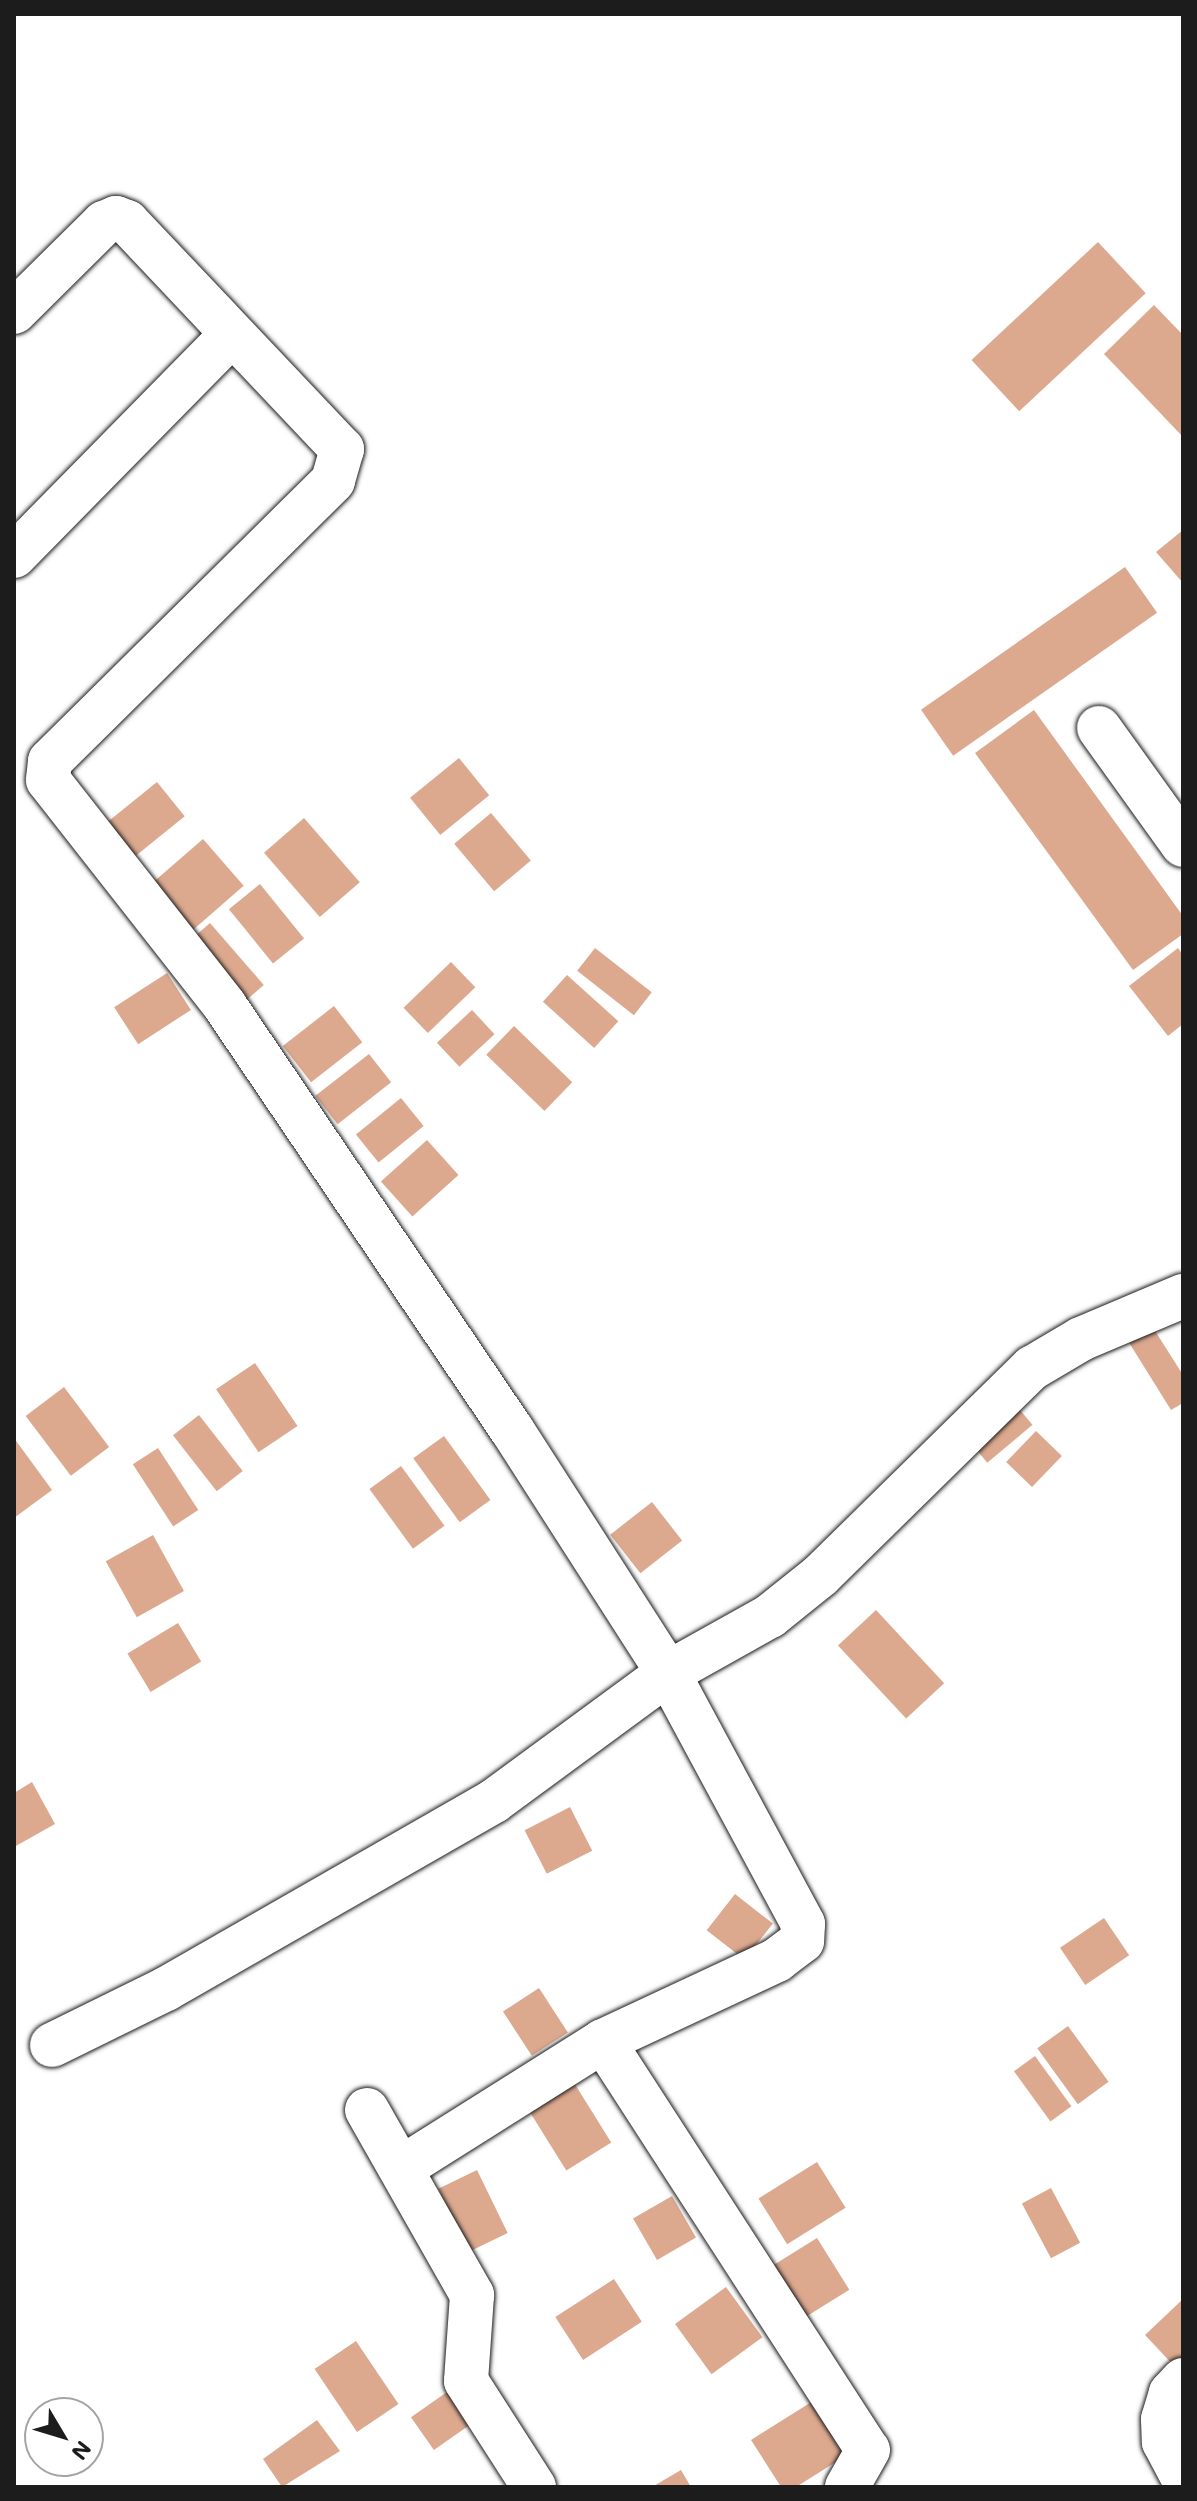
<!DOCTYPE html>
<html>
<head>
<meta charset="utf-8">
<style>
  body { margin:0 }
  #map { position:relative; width:1197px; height:2501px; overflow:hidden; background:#fff; font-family:Mali,sans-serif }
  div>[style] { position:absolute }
  .building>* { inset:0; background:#dca98f; transform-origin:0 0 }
  .roads { filter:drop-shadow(0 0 2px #1c1c1c) drop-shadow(0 0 2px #1c1c1c) }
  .minor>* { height:44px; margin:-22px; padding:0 22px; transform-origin:22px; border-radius:22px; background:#fff }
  span { translate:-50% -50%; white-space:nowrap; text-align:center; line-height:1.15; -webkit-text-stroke:6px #fff; paint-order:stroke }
  .frame { position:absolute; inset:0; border:16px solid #1c1c1c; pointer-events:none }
  .north { position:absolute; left:24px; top:2397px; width:80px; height:80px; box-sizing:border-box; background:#fff; border:2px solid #a4a4a4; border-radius:50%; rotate:128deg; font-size:22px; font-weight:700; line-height:32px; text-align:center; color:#1c1c1c }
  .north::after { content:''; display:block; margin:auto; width:28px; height:36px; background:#1c1c1c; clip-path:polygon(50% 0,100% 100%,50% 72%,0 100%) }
</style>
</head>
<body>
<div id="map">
  <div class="building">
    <i style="left:1098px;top:242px;width:70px;height:173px;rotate:47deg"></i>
    <i style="clip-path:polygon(1154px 305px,1183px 335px,1183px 437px,1104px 354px)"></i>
    <i style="clip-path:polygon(1183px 530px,1183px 583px,1156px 552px)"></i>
    <i style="left:1125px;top:567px;width:56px;height:249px;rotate:55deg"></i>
    <i style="clip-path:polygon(1034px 710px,1183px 916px,1183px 934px,1133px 970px,975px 753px)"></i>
    <i style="left:459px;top:758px;width:48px;height:63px;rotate:51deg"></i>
    <i style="left:157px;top:782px;width:44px;height:70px;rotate:51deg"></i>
    <i style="left:491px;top:813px;width:62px;height:48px;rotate:50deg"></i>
    <i style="left:304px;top:818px;width:85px;height:53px;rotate:49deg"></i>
    <i style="left:203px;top:839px;width:62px;height:84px;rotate:49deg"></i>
    <i style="left:260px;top:884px;width:70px;height:40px;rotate:51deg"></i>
    <i style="left:210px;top:923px;width:82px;height:38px;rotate:49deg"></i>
    <i style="left:595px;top:948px;width:72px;height:29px;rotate:38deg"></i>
    <i style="clip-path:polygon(1178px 948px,1183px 955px,1183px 1024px,1168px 1036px,1129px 986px)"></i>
    <i style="left:451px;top:962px;width:35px;height:66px;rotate:46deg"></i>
    <i style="left:167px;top:973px;width:44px;height:63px;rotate:57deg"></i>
    <i style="left:567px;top:975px;width:69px;height:36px;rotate:42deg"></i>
    <i style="left:334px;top:1006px;width:46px;height:65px;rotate:52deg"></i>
    <i style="left:472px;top:1010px;width:33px;height:48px;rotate:47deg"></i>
    <i style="left:514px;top:1026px;width:81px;height:40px;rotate:44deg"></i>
    <i style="left:369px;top:1054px;width:36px;height:68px;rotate:52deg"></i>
    <i style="left:401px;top:1098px;width:36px;height:58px;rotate:51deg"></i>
    <i style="left:427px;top:1140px;width:47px;height:62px;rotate:48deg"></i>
    <i style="clip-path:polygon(1152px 1326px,1183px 1375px,1183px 1403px,1171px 1410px,1128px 1341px)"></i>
    <i style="left:255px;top:1363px;width:76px;height:47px;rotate:56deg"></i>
    <i style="left:64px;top:1387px;width:75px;height:48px;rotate:53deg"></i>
    <i style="left:1010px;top:1398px;width:35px;height:59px;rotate:50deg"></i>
    <i style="left:199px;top:1415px;width:71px;height:33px;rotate:52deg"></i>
    <i style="left:1036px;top:1431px;width:36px;height:43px;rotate:44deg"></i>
    <i style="left:444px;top:1436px;width:79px;height:38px;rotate:54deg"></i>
    <i style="clip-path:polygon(14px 1438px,52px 1490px,14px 1518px)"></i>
    <i style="left:158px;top:1448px;width:74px;height:30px;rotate:57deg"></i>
    <i style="left:401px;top:1466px;width:74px;height:39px;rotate:54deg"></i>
    <i style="left:652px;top:1502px;width:49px;height:53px;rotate:52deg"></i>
    <i style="left:153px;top:1535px;width:64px;height:54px;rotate:61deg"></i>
    <i style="left:876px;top:1610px;width:100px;height:52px;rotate:47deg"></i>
    <i style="left:178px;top:1623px;width:45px;height:59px;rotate:59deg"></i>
    <i style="clip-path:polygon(32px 1782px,55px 1824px,14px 1847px,14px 1793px)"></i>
    <i style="left:570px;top:1807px;width:49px;height:51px;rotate:63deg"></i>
    <i style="left:735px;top:1894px;width:48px;height:46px;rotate:38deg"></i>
    <i style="left:1104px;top:1918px;width:45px;height:53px;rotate:56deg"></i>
    <i style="left:539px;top:1988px;width:53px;height:43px;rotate:57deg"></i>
    <i style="left:1068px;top:2026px;width:69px;height:38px;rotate:54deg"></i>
    <i style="left:1035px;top:2056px;width:62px;height:26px;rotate:54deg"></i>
    <i style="left:571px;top:2078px;width:76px;height:53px;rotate:58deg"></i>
    <i style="left:817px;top:2162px;width:54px;height:69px;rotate:58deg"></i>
    <i style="left:477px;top:2170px;width:70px;height:43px;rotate:64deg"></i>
    <i style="left:1051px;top:2188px;width:62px;height:33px;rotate:62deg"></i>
    <i style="left:672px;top:2196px;width:48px;height:45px;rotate:60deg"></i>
    <i style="left:817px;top:2238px;width:61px;height:54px;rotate:58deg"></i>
    <i style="left:614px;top:2279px;width:51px;height:70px;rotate:57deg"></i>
    <i style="left:726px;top:2287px;width:62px;height:63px;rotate:54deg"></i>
    <i style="clip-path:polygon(1183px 2299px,1183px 2364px,1177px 2369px,1145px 2335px)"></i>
    <i style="left:356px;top:2341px;width:76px;height:50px;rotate:56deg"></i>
    <i style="left:447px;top:2392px;width:40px;height:44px;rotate:55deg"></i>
    <i style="clip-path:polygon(821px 2396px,855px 2450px,796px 2487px,781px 2487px,751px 2440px)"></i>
    <i style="clip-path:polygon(317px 2420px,340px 2451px,282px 2487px,263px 2459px)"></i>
    <i style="clip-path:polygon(681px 2470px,691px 2487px,652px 2487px)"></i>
  </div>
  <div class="roads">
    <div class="minor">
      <i style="left:14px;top:312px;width:127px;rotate:-44.7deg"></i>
      <i style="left:104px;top:223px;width:13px;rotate:-23deg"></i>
      <i style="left:116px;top:218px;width:12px;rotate:20deg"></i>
      <i style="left:127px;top:222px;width:313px;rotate:46.6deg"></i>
      <i style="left:342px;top:449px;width:33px;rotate:106deg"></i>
      <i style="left:333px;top:481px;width:398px;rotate:135.3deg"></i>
      <i style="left:50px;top:761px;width:19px;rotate:96deg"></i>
      <i style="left:48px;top:780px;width:287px;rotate:51.9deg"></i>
      <i style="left:225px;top:1006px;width:512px;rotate:55.91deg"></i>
      <i style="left:512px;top:1430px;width:289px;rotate:57.3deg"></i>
      <i style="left:668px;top:1673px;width:285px;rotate:61.7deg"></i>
      <i style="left:803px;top:1924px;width:17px;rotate:93deg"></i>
      <i style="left:802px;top:1941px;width:31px;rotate:143deg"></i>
      <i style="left:777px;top:1960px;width:192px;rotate:155deg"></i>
      <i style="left:603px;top:2041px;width:239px;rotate:147.8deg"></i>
      <i style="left:14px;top:556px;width:310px;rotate:-45.5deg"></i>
      <i style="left:1099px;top:728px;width:144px;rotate:54.3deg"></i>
      <i style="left:603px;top:2041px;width:487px;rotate:57.1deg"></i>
      <i style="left:868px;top:2450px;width:43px;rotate:119.6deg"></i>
      <i style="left:52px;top:2045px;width:127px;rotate:-26.2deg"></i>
      <i style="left:166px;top:1989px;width:378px;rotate:-29.8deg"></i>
      <i style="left:494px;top:1801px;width:216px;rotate:-36.3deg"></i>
      <i style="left:668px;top:1673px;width:117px;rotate:-29.2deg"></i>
      <i style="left:770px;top:1616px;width:65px;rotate:-38.8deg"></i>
      <i style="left:821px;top:1575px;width:296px;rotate:-44.5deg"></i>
      <i style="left:1032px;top:1368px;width:57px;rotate:-30.6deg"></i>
      <i style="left:1081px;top:1339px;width:111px;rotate:-22.9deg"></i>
      <i style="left:367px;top:2110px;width:213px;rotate:60.4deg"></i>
      <i style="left:472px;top:2295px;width:86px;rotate:94deg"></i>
      <i style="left:466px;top:2381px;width:126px;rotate:57.3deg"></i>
      <i style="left:1183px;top:2380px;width:18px;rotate:133deg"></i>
      <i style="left:1171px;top:2393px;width:27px;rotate:107deg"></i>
      <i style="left:1163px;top:2419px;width:23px;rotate:88deg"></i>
      <i style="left:1164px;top:2442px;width:40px;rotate:62deg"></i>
    </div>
  </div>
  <div class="frame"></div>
  <div class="north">N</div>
</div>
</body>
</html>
